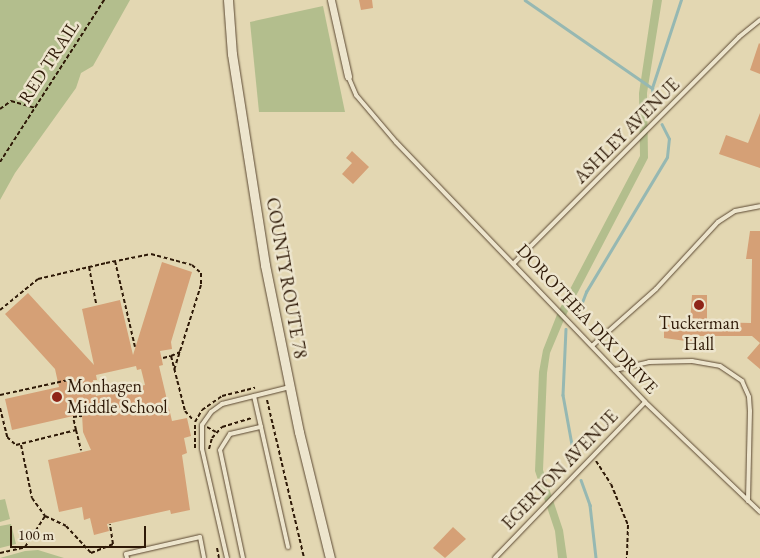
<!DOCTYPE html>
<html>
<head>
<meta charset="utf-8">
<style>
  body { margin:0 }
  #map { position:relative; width:760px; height:558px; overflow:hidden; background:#e3d7b2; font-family:"EB Garamond",serif }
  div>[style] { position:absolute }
  .green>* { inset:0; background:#b3be8d }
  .stream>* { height:2.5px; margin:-1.25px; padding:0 1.25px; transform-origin:1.25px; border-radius:1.25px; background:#96b8b2 }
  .building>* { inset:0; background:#d5a076 }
  .path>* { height:2px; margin-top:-1px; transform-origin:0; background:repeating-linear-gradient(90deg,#2e1907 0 4px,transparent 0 6.5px) }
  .roads { filter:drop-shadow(0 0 1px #5b4832) drop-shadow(0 0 1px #5b4832) }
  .service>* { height:4px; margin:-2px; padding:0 2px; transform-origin:2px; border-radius:2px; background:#ede5cd }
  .minor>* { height:7px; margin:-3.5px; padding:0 3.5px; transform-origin:3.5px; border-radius:3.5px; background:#ede5cd }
  .tertiary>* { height:9px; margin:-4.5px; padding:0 4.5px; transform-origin:4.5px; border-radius:4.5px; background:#ede5cd }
  .dots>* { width:14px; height:14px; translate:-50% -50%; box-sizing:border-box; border:2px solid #ede5cd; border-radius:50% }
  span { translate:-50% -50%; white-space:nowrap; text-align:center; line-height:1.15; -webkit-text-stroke:5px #ede5cd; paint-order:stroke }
  .street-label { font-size:18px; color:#2e1907 }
  .poi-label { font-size:18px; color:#2e1907 }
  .left { translate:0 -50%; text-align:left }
  .scale { position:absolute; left:10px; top:526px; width:136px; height:22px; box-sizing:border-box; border:2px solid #2e1907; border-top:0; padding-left:6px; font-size:15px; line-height:18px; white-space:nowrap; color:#2e1907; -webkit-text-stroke:4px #ede5cd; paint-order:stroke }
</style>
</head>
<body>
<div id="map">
  <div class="green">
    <i style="clip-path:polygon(0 0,130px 0,93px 66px,81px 73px,76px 88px,15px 173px,0 200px)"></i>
    <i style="clip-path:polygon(653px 0,662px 0,647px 93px,648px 158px,566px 315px,550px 353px,547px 373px,543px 470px,563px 530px,567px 558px,558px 558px,555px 531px,535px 471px,539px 372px,543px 350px,558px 312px,640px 156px,639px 93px)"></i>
    <i style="clip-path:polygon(323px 6px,345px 112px,259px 112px,250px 22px)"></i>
    <i style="clip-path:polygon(5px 499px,10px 519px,0 522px,0 500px)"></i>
    <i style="clip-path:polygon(11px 524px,16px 544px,0 548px,0 526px)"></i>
    <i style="clip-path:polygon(38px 550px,64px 558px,0 558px,25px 551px)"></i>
  </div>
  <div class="stream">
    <i style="left:525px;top:0;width:155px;rotate:34.7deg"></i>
    <i style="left:655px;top:110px;width:22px;rotate:-98deg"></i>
    <i style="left:652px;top:88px;width:93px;rotate:-71.8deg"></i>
    <i style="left:576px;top:318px;width:28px;rotate:-69deg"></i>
    <i style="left:586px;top:292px;width:157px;rotate:-59deg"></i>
    <i style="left:667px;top:157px;width:18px;rotate:-84deg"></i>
    <i style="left:669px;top:139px;width:16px;rotate:-117deg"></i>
    <i style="left:566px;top:329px;width:66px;rotate:92.6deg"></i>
    <i style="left:563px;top:395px;width:67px;rotate:79.7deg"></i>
    <i style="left:581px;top:480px;width:27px;rotate:70deg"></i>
    <i style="left:590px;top:505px;width:53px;rotate:83.5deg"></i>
  </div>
  <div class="building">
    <i style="clip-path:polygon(359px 0,372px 0,373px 8px,361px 10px)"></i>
    <i style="clip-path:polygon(759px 43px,760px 44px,760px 74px,750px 70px)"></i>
    <i style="clip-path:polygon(760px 113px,760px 168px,719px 154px,726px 135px,748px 143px)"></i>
    <i style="clip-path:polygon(352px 151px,369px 167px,353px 184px,342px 174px,352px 163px,346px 158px)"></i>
    <i style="clip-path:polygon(750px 231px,760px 231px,760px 369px,747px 358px,760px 343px,752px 336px,693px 336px,693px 342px,664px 338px,664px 328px,668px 325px,690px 322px,692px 295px,707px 295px,707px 322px,751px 323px,752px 259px,746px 259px)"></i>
    <i style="clip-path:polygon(evenodd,162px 262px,192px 272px,171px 342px,172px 349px,160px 351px,163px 365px,159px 366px,172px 421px,187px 418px,191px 436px,184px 438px,187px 453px,182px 455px,190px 510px,171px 514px,170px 510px,107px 524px,109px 531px,94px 535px,90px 518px,84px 520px,82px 507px,59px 512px,48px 460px,91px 450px,83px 432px,82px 414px,12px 430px,5px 399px,59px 387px,55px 369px,5px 314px,28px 293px,94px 365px,82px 309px,120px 300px,133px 355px,162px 262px,136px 366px,137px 370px,141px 369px,145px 385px,96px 396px,93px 380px,97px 380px,96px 375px,136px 366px)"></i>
    <i style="clip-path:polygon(453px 527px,466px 539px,445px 558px,433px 548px)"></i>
  </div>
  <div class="path">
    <i style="left:0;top:109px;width:14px;rotate:-36deg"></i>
    <i style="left:11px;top:101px;width:25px;rotate:16deg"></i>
    <i style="left:0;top:162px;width:193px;rotate:-57.3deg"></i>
    <i style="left:115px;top:261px;width:88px;rotate:76.9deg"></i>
    <i style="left:89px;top:267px;width:37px;rotate:79deg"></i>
    <i style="left:0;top:310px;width:49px;rotate:-39.2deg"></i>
    <i style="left:38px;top:279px;width:70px;rotate:-13.2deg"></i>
    <i style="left:106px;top:263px;width:46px;rotate:-11.3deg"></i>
    <i style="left:151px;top:254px;width:42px;rotate:15deg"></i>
    <i style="left:192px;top:265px;width:12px;rotate:42deg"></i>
    <i style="left:201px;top:273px;width:12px;rotate:90deg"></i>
    <i style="left:201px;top:285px;width:89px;rotate:107.6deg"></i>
    <i style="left:171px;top:356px;width:10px;rotate:-24deg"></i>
    <i style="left:163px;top:358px;width:8px;rotate:-14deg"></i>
    <i style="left:171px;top:356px;width:57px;rotate:75.7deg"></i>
    <i style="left:185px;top:411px;width:13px;rotate:48deg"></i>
    <i style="left:0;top:395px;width:70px;rotate:-12.4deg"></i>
    <i style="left:267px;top:400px;width:162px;rotate:76.8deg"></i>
    <i style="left:0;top:408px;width:30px;rotate:76deg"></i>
    <i style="left:7px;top:437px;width:12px;rotate:42deg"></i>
    <i style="left:16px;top:445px;width:62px;rotate:-14deg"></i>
    <i style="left:76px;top:430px;width:13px;rotate:-103deg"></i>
    <i style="left:73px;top:417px;width:9px;rotate:-6deg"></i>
    <i style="left:207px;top:427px;width:10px;rotate:29deg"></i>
    <i style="left:76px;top:430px;width:21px;rotate:76deg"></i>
    <i style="left:21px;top:445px;width:54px;rotate:78.3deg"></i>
    <i style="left:32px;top:498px;width:22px;rotate:54deg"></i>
    <i style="left:45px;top:516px;width:23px;rotate:25deg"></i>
    <i style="left:66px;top:526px;width:37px;rotate:47deg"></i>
    <i style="left:91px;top:553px;width:24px;rotate:-22deg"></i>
    <i style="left:113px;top:544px;width:20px;rotate:-99deg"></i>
    <i style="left:195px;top:448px;width:26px;rotate:-90deg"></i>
    <i style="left:195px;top:422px;width:14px;rotate:-60deg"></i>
    <i style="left:202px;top:410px;width:24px;rotate:-35deg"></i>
    <i style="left:222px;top:396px;width:34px;rotate:-14deg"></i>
    <i style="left:209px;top:449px;width:11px;rotate:-75deg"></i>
    <i style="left:212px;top:438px;width:15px;rotate:-48deg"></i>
    <i style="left:222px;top:427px;width:31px;rotate:-17deg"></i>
    <i style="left:596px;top:461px;width:27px;rotate:57deg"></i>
    <i style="left:611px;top:484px;width:44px;rotate:67.5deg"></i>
    <i style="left:628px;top:525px;width:33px;rotate:92deg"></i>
    <i style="left:217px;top:548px;width:10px;rotate:79deg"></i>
    <i style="left:0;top:553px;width:26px;rotate:-13deg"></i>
    <i style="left:25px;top:547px;width:37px;rotate:-57deg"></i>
  </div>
  <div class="roads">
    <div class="service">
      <i style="left:348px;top:76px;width:21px;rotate:67deg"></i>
      <i style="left:356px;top:95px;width:62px;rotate:49.6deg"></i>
      <i style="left:396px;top:142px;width:360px;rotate:46.2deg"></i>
      <i style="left:645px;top:402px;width:159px;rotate:43.7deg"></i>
      <i style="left:515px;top:262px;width:317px;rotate:-45.1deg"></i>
      <i style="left:739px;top:37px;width:27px;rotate:-39deg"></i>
      <i style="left:593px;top:345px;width:84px;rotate:-41.6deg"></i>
      <i style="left:656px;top:289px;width:91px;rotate:-47.2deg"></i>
      <i style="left:718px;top:222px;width:20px;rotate:-33deg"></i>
      <i style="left:735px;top:211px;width:25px;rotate:-11deg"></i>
      <i style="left:615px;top:370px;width:35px;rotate:-13deg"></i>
      <i style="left:649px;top:362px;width:43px;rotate:-1.3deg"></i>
      <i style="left:692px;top:361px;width:28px;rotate:10deg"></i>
      <i style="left:720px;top:366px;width:27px;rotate:34deg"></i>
      <i style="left:742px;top:381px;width:17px;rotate:66deg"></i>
      <i style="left:749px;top:397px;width:14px;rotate:86deg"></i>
      <i style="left:750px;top:411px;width:90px;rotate:91.3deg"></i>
      <i style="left:254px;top:396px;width:155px;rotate:77.3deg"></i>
      <i style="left:127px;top:558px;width:4px;rotate:-104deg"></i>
      <i style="left:126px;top:554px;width:76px;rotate:-12.9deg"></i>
      <i style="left:200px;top:537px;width:21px;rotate:79deg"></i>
      <i style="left:227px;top:558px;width:112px;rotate:-102.9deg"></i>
      <i style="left:202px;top:449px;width:24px;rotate:-90deg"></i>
      <i style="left:202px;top:425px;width:16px;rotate:-55deg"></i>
      <i style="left:211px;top:412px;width:14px;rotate:-36deg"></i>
      <i style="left:222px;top:404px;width:70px;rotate:-14deg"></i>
      <i style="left:243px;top:558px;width:110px;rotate:-102deg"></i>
      <i style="left:220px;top:450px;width:19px;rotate:-58deg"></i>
      <i style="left:230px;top:434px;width:32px;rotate:-13deg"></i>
      <i style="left:495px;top:558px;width:216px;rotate:-46.1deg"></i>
    </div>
    <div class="minor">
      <i style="left:331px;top:0;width:78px;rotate:77.4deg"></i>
    </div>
    <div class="tertiary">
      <i style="left:228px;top:0;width:54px;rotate:85.8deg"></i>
      <i style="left:232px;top:54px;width:214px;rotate:81.1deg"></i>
      <i style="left:265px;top:265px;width:170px;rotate:78.5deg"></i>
      <i style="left:299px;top:432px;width:130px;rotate:76.2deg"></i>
    </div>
  </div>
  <div class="dots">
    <i style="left:699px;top:305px;background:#8f2418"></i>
    <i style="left:57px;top:397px;background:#8f2418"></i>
  </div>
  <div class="street-label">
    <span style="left:49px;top:62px;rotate:-57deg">RED TRAIL</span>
    <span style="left:627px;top:131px;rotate:-45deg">ASHLEY AVENUE</span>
    <span style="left:286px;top:278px;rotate:80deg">COUNTY ROUTE 78</span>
    <span style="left:587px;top:319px;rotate:47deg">DOROTHEA DIX DRIVE</span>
    <span style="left:560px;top:470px;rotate:-46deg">EGERTON AVENUE</span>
  </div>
  <div class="poi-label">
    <span style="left:699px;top:334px">Tuckerman<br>Hall</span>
    <span class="left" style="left:67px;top:397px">Monhagen<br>Middle School</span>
  </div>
  <div class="scale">100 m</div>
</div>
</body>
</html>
